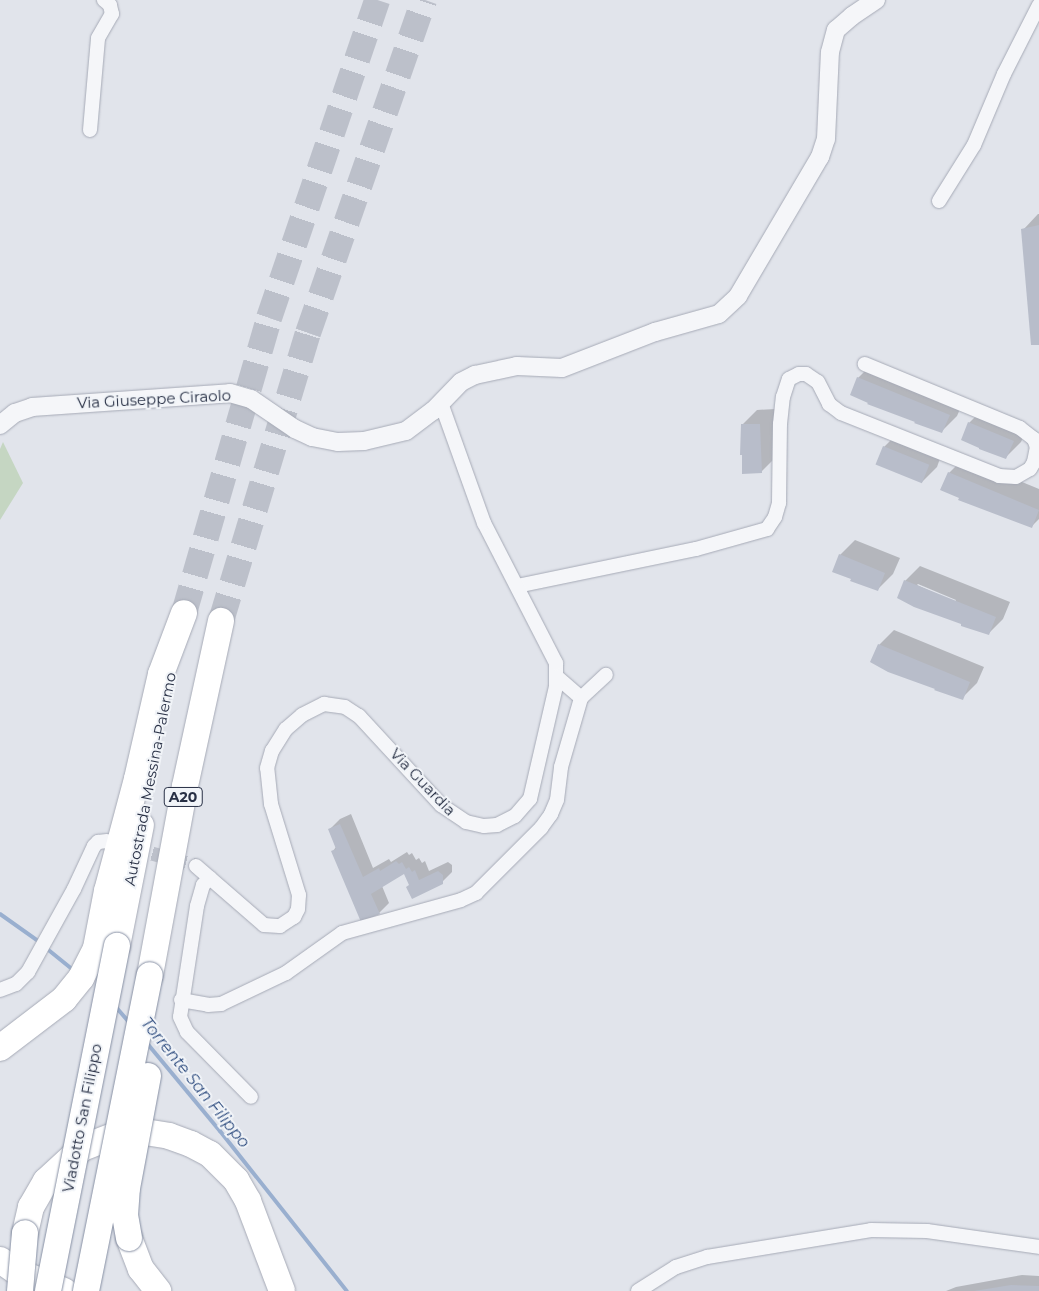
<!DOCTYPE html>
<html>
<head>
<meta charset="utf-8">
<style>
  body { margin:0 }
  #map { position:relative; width:1039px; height:1291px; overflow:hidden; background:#e1e4eb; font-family:Montserrat,sans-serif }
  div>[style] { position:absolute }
  .green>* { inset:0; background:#c5d6c2 }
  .shadow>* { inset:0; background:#0003 }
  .stream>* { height:4px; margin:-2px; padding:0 2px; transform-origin:2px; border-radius:2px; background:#99afcf }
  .building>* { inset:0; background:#b8bdca; transform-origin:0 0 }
  .minor-tunnel>* { height:14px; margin-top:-7px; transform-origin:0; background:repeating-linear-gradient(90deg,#bcc0ca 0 14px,transparent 0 21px) }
  .motorway-tunnel>* { height:26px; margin-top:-13px; transform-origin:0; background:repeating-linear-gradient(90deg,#bcc0ca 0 26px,transparent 0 39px) }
  .roads { filter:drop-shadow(0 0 1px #a6aab6) drop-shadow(0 0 1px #a6aab6) }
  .minor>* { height:14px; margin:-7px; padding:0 7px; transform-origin:7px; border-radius:7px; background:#f5f6f9 }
  .tertiary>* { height:18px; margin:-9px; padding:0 9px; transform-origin:9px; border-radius:9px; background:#f5f6f9 }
  .motorway>* { height:26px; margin:-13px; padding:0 13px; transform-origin:13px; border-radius:13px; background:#fff }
  .bridges { filter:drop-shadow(0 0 1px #8790a4) drop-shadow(0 0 1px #8790a4) }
  .motorway-bridge>* { height:26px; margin:-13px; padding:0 13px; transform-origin:13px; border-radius:13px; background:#fff }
  span { translate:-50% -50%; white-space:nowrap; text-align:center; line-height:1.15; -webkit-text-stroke:4px #f1f4f8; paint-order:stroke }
  .shield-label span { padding:1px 4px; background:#f1f4f8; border:1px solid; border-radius:4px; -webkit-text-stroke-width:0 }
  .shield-label { font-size:14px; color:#283045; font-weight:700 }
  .street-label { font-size:15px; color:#283045 }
  .water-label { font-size:16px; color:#2d4b7e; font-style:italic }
</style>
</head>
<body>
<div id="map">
  <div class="green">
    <i style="clip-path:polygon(3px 442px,23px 483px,0 520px,0 449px)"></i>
  </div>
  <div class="shadow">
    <i style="clip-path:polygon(1038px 214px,1039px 214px,1039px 344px,1023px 230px)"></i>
    <i style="clip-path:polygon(873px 363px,964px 400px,957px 416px,942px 431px,858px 378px)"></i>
    <i style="clip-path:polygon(984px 408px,1028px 426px,1021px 442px,1006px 457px,969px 423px)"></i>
    <i style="clip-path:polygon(775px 409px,776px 457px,761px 472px,744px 472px,742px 425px,757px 410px)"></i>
    <i style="clip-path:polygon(899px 432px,943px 450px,937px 467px,922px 482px,884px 447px)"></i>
    <i style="clip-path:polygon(964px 458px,1039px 489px,1039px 519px,1032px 526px,949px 473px)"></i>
    <i style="clip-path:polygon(855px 540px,900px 558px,893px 574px,878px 589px,852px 579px,840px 555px)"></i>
    <i style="clip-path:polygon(evenodd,920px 566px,1010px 602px,1003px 619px,988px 634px,963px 623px,905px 581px,920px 566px,918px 584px,956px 600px,955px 602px,917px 585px,918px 584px)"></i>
    <i style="clip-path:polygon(894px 630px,984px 667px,977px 683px,962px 698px,879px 645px)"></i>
    <i style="clip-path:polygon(351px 814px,373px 868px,389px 859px,391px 862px,407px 852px,409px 855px,412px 853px,416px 860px,419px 858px,422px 863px,425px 861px,429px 871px,448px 862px,452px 865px,452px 872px,442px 882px,410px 885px,405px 872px,382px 886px,389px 903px,379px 913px,333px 851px,336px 847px,330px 829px,340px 819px)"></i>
    <i style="clip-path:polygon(1022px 1275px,1039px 1276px,1039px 1291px,946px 1291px,956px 1287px)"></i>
  </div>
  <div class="stream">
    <i style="left:0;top:914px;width:50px;rotate:35.3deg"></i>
    <i style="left:46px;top:948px;width:35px;rotate:39deg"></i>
    <i style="left:115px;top:1006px;width:23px;rotate:49deg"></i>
    <i style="left:146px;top:1042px;width:116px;rotate:50.3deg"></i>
    <i style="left:220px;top:1131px;width:204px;rotate:51.6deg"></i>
  </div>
  <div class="building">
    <i style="clip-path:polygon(1039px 225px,1039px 345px,1031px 345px,1021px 229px)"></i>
    <i style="clip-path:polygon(857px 377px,950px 415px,942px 433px,914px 423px,915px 422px,867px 404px,868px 403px,850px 395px)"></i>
    <i style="clip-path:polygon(968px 422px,1014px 441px,1006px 459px,979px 449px,979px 448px,961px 440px)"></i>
    <i style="clip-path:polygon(741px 424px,760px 424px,762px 473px,742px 474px,742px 455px,740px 455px)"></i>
    <i style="left:883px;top:446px;width:50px;height:20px;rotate:22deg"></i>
    <i style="clip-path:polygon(948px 472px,1039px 510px,1032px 528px,958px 500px,959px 498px,940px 490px)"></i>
    <i style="clip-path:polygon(839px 554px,885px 573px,878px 591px,850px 581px,851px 579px,832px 572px)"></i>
    <i style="clip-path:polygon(904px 580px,996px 617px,989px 635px,961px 626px,961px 624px,914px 607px,897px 598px)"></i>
    <i style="clip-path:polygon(878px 644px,970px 682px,963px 700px,934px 690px,935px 689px,888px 672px,870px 662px)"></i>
    <i style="clip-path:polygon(340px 824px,363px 877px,379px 868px,380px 871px,396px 861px,399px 864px,402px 862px,406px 869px,409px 867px,412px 872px,415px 870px,419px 880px,438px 871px,443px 875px,443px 884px,412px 899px,406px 887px,409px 885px,404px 874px,371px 894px,380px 914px,361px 922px,331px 851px,336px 849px,328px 829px)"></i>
    <i style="clip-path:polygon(1011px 1285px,1039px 1286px,1039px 1291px,974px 1291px)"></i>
  </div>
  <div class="minor-tunnel">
    <i style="left:132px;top:848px;width:66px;rotate:15.7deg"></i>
  </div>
  <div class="motorway-tunnel">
    <i style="left:184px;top:613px;width:307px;rotate:-73.9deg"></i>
    <i style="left:269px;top:318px;width:336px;rotate:-71.2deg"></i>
    <i style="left:221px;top:621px;width:301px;rotate:-73.2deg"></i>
    <i style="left:308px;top:333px;width:353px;rotate:-70.8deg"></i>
  </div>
  <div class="roads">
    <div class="minor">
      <i style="left:90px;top:130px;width:92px;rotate:-85deg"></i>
      <i style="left:98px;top:38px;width:28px;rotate:-60deg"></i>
      <i style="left:112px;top:14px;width:9px;rotate:-103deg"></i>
      <i style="left:110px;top:5px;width:8px;rotate:-140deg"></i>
      <i style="left:939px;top:201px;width:66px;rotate:-58deg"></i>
      <i style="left:974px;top:145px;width:77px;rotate:-67.1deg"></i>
      <i style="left:1004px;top:74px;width:77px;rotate:-63.1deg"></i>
      <i style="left:517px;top:586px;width:183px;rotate:-11.7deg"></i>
      <i style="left:696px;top:549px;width:74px;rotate:-15.7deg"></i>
      <i style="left:767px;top:529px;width:14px;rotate:-56deg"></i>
      <i style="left:775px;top:517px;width:15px;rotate:-74deg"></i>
      <i style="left:779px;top:503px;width:79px;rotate:-89.3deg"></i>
      <i style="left:780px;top:424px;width:27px;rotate:-84deg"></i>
      <i style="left:783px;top:397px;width:19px;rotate:-72deg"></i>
      <i style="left:789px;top:379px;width:11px;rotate:-27deg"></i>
      <i style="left:799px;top:374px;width:7px"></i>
      <i style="left:806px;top:374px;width:14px;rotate:34deg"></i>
      <i style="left:818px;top:382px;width:25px;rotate:63deg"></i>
      <i style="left:829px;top:404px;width:15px;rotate:37deg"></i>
      <i style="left:841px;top:413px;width:170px;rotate:21.7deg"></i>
      <i style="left:999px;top:476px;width:17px;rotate:3deg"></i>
      <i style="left:1016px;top:477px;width:16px;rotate:-30deg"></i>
      <i style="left:1030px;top:469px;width:8px;rotate:-60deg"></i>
      <i style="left:1034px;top:462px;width:15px;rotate:-79deg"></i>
      <i style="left:1037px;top:447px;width:9px;rotate:-111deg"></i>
      <i style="left:1034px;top:439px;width:18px;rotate:-142deg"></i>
      <i style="left:1020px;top:428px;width:168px;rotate:-157.6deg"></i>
      <i style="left:557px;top:677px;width:32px;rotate:41deg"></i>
      <i style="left:196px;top:866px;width:90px;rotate:40.9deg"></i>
      <i style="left:264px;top:925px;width:16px;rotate:4deg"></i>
      <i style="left:280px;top:926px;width:17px;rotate:-33deg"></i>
      <i style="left:294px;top:917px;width:9px;rotate:-63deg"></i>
      <i style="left:298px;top:909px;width:14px;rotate:-86deg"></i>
      <i style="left:299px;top:895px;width:95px;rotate:-107.1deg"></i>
      <i style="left:271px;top:804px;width:36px;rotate:-96deg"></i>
      <i style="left:267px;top:768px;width:18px;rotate:-74deg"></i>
      <i style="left:272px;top:751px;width:26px;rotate:-58deg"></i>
      <i style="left:286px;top:729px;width:21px;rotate:-41deg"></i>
      <i style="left:302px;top:715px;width:25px;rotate:-27deg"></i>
      <i style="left:324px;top:704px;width:21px;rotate:8deg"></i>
      <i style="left:345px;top:707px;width:17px;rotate:33deg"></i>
      <i style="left:359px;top:716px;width:121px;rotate:47.3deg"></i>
      <i style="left:441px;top:805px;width:30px;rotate:34deg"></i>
      <i style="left:466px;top:822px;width:18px;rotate:13deg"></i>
      <i style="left:484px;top:826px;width:13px;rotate:-4deg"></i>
      <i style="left:497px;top:825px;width:20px;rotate:-27deg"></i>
      <i style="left:515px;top:816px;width:23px;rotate:-49deg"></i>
      <i style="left:530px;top:799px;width:116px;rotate:-77deg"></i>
      <i style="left:556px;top:686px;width:23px;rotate:-90deg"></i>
      <i style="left:556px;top:663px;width:157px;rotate:-117.2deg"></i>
      <i style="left:484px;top:523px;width:127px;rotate:-109.7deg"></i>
      <i style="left:210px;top:878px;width:10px;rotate:135deg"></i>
      <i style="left:203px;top:885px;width:22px;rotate:106deg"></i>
      <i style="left:197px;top:906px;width:112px;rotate:98.7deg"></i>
      <i style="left:180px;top:1017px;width:17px;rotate:65deg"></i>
      <i style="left:187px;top:1032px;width:91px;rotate:45.4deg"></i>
      <i style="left:0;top:990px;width:17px;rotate:-21deg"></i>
      <i style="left:16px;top:984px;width:17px;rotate:-45deg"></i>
      <i style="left:28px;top:972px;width:95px;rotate:-61deg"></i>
      <i style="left:74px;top:889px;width:47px;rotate:-65.1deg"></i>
      <i style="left:94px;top:846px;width:6px;rotate:-45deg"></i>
      <i style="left:98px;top:842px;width:9px;rotate:-6deg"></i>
      <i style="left:181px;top:1000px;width:27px;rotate:10deg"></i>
      <i style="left:208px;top:1005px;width:13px;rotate:-4deg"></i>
      <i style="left:221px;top:1004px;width:72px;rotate:-25.5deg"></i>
      <i style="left:286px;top:973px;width:69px;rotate:-35.5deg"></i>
      <i style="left:342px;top:933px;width:123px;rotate:-15.5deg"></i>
      <i style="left:461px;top:900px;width:17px;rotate:-25deg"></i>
      <i style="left:476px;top:893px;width:92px;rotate:-45deg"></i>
      <i style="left:541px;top:828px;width:17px;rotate:-54deg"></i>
      <i style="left:551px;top:814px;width:15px;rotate:-67deg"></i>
      <i style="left:557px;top:800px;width:33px;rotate:-83deg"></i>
      <i style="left:561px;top:767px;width:72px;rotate:-73.8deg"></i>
      <i style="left:581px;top:698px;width:34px;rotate:-43deg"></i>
      <i style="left:638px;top:1291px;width:45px;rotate:-32.3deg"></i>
      <i style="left:676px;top:1267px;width:33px;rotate:-18deg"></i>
      <i style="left:707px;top:1257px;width:166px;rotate:-9.3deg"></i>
      <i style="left:871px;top:1230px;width:56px;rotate:1deg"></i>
      <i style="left:927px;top:1231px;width:113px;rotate:8.1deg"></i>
    </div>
    <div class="tertiary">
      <i style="left:0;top:425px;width:19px;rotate:-39deg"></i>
      <i style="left:15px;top:413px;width:18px;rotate:-19deg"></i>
      <i style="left:32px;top:407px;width:198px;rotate:-4deg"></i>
      <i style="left:230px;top:393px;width:22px;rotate:16deg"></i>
      <i style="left:251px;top:399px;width:53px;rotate:34.3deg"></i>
      <i style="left:295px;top:429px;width:19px;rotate:25deg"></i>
      <i style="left:312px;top:437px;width:26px;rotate:11deg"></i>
      <i style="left:338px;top:442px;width:26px;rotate:-2deg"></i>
      <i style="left:364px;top:441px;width:43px;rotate:-13.4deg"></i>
      <i style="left:406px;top:431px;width:34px;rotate:-37deg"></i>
      <i style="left:433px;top:411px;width:40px;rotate:-46deg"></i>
      <i style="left:461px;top:382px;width:16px;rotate:-27deg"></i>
      <i style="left:475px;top:375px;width:43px;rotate:-12.1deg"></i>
      <i style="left:517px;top:366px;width:45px;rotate:2.5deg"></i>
      <i style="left:562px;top:368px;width:100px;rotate:-21.2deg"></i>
      <i style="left:655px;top:332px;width:66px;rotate:-15.7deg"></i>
      <i style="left:719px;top:314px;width:26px;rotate:-43deg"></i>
      <i style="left:738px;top:296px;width:161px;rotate:-59.5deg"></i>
      <i style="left:820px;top:157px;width:19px;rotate:-72deg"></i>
      <i style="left:826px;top:139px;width:87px;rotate:-87.4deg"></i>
      <i style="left:830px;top:52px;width:23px;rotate:-75deg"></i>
      <i style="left:836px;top:30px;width:21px;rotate:-41deg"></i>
      <i style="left:852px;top:16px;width:29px;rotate:-34deg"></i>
    </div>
    <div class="motorway">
      <i style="left:117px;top:946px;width:123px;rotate:-78.8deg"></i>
      <i style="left:150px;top:975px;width:192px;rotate:-79.5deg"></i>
      <i style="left:185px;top:786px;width:169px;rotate:-77.7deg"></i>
      <i style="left:0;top:1048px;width:81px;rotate:-37.4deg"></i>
      <i style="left:64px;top:999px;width:27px;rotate:-51deg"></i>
      <i style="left:81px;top:978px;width:34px;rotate:-63deg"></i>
      <i style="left:96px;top:948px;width:58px;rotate:-79.1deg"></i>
      <i style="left:107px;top:891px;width:116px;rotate:-75deg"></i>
      <i style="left:137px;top:779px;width:108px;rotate:-77.1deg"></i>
      <i style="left:161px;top:674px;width:65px;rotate:-69.3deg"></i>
      <i style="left:25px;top:1233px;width:27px;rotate:-77deg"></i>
      <i style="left:31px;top:1207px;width:30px;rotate:-60deg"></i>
      <i style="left:46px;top:1181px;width:49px;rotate:-42.5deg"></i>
      <i style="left:82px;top:1148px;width:40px;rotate:-21deg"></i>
      <i style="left:119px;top:1134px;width:26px;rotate:-4deg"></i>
      <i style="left:145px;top:1132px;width:24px;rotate:9deg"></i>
      <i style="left:169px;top:1136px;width:23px;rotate:20deg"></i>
      <i style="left:191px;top:1144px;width:21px;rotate:28deg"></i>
      <i style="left:210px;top:1154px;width:37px;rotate:45deg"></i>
      <i style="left:236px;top:1180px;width:24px;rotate:60deg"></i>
      <i style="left:248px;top:1201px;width:96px;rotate:69.3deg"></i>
      <i style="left:129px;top:1238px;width:33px;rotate:69deg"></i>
      <i style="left:141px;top:1269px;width:28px;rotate:52deg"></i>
      <i style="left:0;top:1260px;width:19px;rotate:35deg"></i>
      <i style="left:16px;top:1271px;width:52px;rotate:22.6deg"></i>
    </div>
  </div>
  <div class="bridges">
    <div class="motorway-bridge">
      <i style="left:129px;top:1238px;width:23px;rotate:-100deg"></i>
      <i style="left:125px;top:1215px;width:27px;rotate:-86deg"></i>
      <i style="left:127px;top:1188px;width:114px;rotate:-79.4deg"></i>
      <i style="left:20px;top:1291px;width:58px;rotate:-85.1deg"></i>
      <i style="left:48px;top:1291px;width:352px;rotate:-78.7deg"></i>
      <i style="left:86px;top:1291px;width:322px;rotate:-78.6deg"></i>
    </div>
  </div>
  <div class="shield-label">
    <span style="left:183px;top:797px">A20</span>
  </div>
  <div class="street-label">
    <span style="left:154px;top:399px;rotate:-3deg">Via Giuseppe Ciraolo</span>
    <span style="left:150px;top:779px;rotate:-79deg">Autostrada Messina-Palermo</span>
    <span style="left:423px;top:782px;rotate:46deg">Via Guardia</span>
    <span style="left:82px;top:1118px;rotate:-79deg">Viadotto San Filippo</span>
  </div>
  <div class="water-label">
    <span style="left:195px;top:1083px;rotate:51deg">Torrente San Filippo</span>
  </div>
</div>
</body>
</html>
